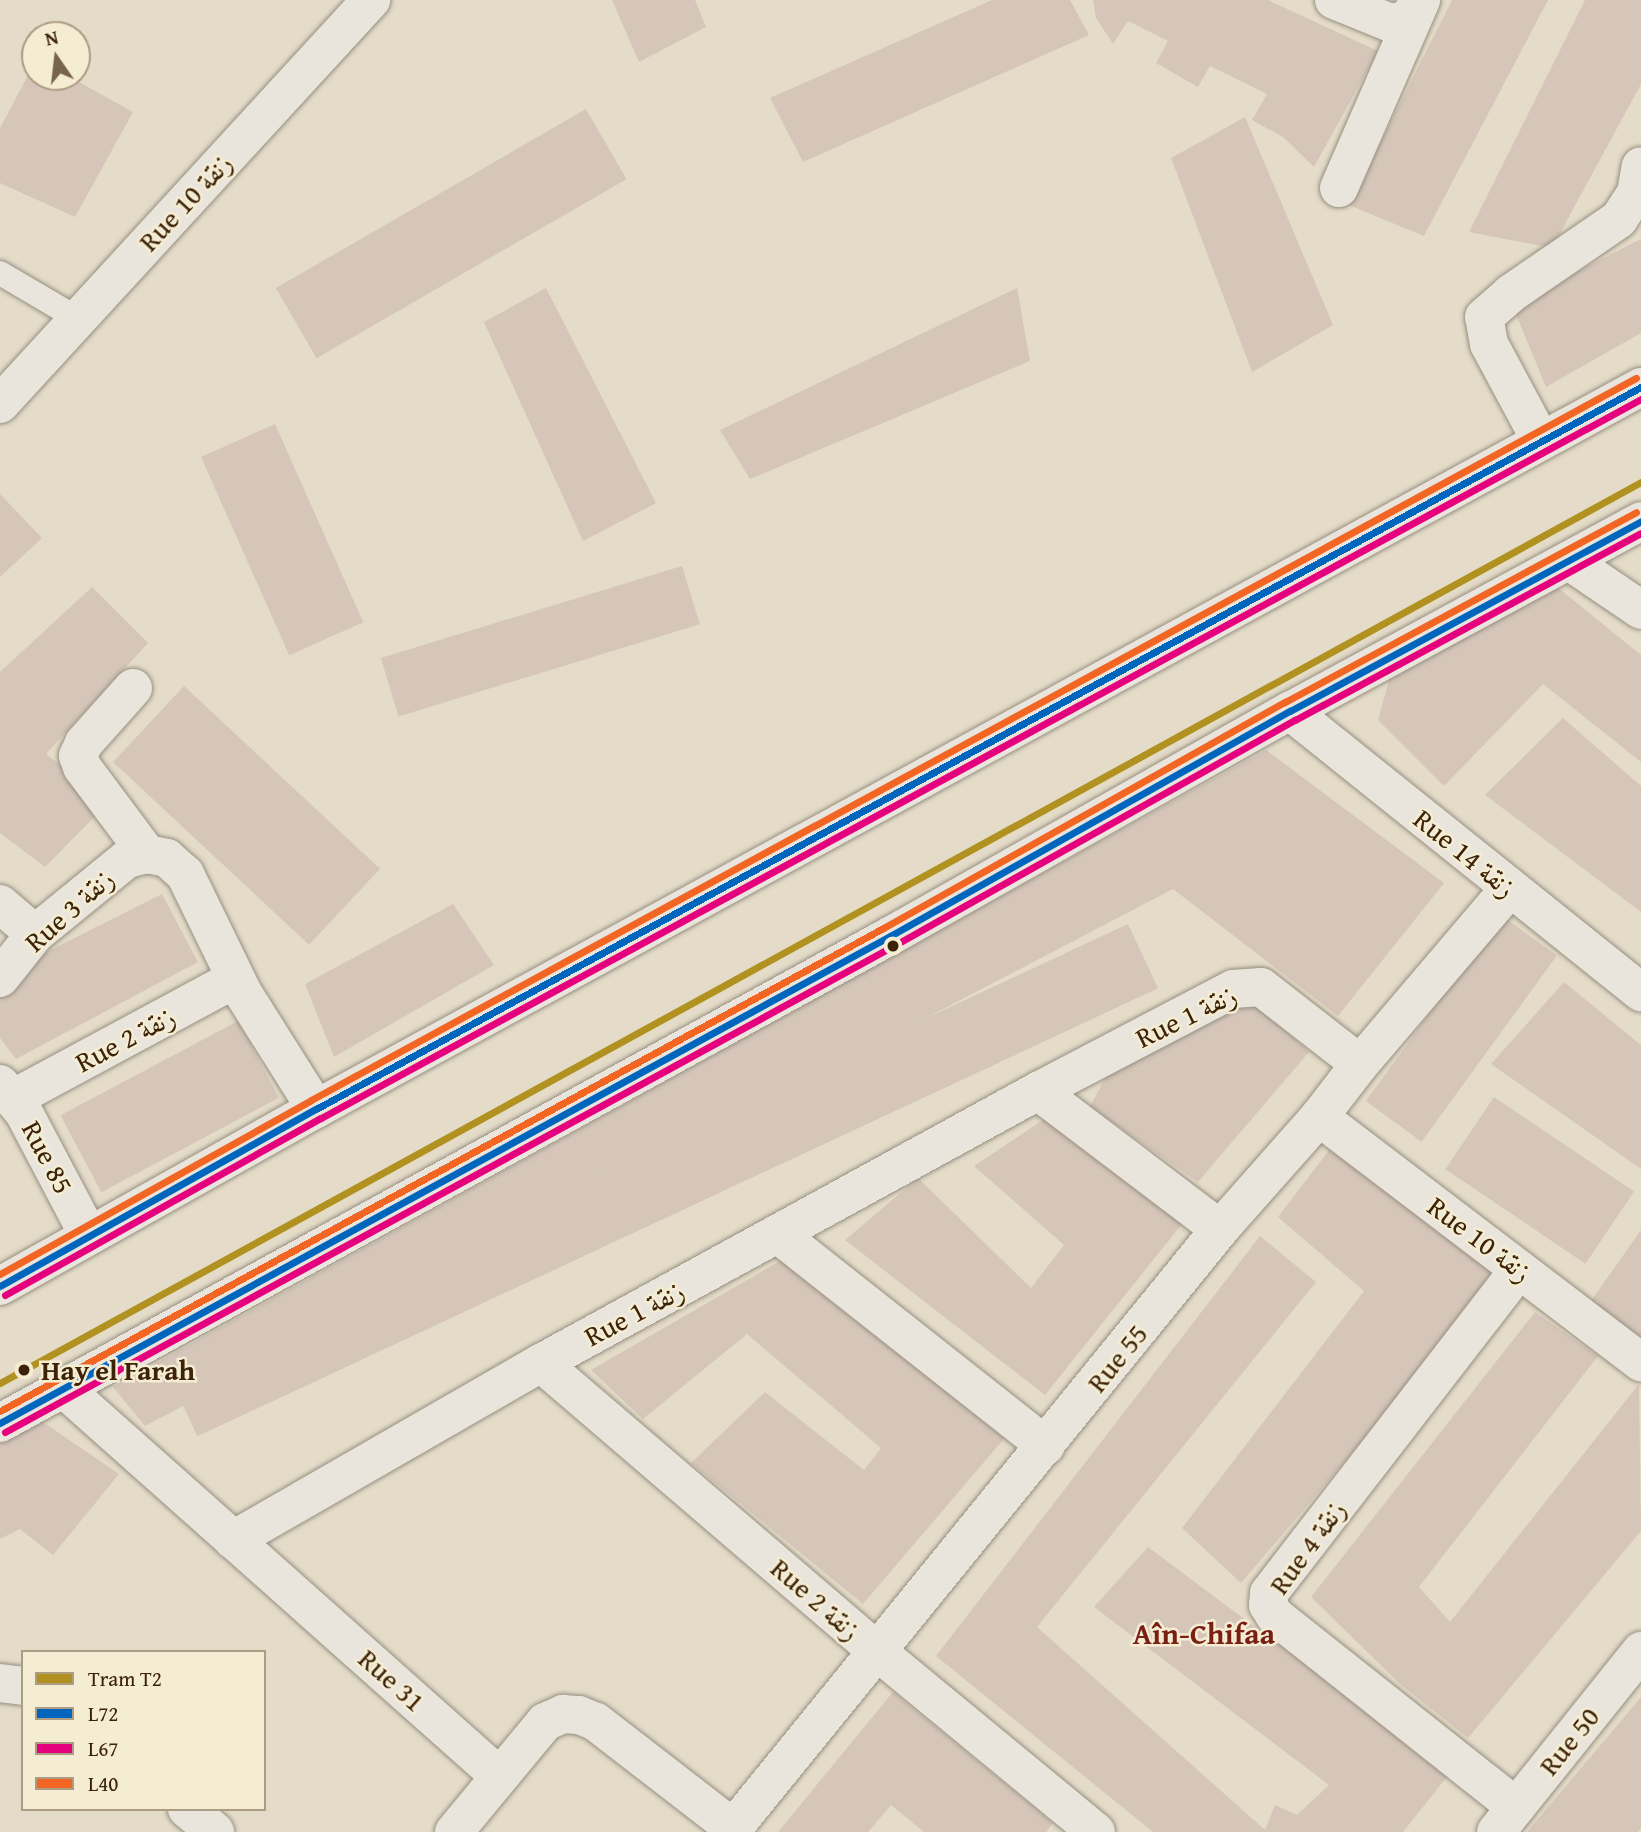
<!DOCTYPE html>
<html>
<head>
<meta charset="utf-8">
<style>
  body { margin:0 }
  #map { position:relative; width:1641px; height:1832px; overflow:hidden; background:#e4dcc8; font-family:"Gentium Book Plus",Amiri,serif }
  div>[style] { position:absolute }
  .building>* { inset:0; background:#d5c6b9; transform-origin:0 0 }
  .roads { filter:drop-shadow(0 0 2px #978f80) drop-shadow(0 0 2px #978f80) }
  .lane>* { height:24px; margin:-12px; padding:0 12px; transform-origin:12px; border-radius:12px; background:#e9e5dc }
  .street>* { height:38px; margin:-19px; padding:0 19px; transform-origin:19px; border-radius:19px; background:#e9e5dc }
  .secondary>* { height:38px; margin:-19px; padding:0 19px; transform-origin:19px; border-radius:19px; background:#e9e5dc }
  .bus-1>* { height:7px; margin:-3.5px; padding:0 3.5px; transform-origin:3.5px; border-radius:3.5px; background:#0065bd }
  .bus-2>* { height:7px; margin:-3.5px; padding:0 3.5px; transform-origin:3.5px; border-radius:3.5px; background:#e5007d }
  .bus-3>* { height:7px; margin:-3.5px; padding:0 3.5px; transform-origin:3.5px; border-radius:3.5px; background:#f26522 }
  .tram-1>* { height:7px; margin:-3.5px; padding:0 3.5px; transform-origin:3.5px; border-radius:3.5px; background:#b1911f }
  .dots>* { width:19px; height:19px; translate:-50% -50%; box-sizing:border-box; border:4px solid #f5ecd4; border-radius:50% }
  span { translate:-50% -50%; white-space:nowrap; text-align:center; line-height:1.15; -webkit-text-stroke:5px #f5ecd4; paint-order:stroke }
  .street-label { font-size:28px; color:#3c2307 }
  .stop-label { font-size:28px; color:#3c2307; font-weight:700 }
  .left { translate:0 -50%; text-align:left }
  .neighbourhood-label { font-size:30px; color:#7a1f14; font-weight:700 }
  .legend { position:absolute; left:21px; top:1650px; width:245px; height:161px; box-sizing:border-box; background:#f5ecd4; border:2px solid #ab9c82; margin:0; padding:9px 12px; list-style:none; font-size:21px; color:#3c2307 }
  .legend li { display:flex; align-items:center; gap:14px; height:35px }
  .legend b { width:35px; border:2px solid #ab9c82 }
  .north { position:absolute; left:21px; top:21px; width:70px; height:70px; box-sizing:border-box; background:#f5ecd4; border:2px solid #ab9c82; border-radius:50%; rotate:346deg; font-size:19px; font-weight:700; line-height:28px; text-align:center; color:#3c2307 }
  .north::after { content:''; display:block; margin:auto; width:24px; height:32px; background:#77644b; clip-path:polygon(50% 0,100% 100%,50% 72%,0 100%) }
</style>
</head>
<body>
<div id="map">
  <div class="building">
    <i style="clip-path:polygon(612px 0,695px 0,706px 27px,639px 62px)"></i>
    <i style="clip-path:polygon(992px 0,1070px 0,1089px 35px,803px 162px,770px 98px)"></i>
    <i style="clip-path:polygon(1093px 0,1268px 0,1378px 51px,1314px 167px,1283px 137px,1252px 120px,1267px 94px,1210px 66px,1198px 87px,1156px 63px,1168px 41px,1128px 21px,1113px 44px,1096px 18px)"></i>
    <i style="clip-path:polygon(1452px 0,1548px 0,1424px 236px,1349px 205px)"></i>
    <i style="clip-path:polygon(1585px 0,1641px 0,1641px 84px,1552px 248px,1469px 232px)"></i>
    <i style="clip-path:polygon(35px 62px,35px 77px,70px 77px,133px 112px,75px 217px,0 183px,0 128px)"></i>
    <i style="left:586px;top:109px;width:81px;height:358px;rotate:60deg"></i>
    <i style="clip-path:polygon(1245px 117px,1333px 325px,1252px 372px,1171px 158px)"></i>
    <i style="clip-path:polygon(1641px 239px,1641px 333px,1546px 387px,1512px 305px)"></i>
    <i style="clip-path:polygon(546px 288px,656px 503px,583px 541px,484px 322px)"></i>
    <i style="clip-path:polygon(1017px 288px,1030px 361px,750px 479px,720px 430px)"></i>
    <i style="left:275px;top:424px;width:217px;height:81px;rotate:66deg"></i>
    <i style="clip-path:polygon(0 494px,42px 538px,0 577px)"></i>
    <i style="left:682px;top:566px;width:61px;height:315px;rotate:73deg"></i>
    <i style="clip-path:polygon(92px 587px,148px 643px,46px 754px,108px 803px,45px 867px,0 833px,0 672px)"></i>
    <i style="clip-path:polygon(1557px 587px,1641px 655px,1641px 762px,1543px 684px,1444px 786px,1378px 720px,1391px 673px)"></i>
    <i style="left:184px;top:686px;width:268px;height:104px;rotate:43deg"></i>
    <i style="clip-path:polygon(1563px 718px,1641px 786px,1641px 912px,1485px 795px)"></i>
    <i style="clip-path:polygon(1266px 750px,1444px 883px,1338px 1016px,1173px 889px,145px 1426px,113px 1387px)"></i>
    <i style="clip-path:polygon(162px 894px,198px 962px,16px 1059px,0 1038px,0 993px,21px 965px)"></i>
    <i style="clip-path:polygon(453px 904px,494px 965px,334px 1057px,305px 984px)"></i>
    <i style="left:1501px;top:915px;width:69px;height:230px;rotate:36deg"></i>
    <i style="left:1128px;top:924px;width:71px;height:1060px;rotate:65deg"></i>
    <i style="clip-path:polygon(1564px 982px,1641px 1045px,1641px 1169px,1491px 1064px)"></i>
    <i style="clip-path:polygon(1247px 995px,1309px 1052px,1198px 1182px,1090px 1107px,1108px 1072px)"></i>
    <i style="left:238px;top:1021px;width:87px;height:201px;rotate:62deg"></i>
    <i style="left:1494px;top:1097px;width:169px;height:87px;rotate:34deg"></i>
    <i style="clip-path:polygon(1046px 1118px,1186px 1219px,1045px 1395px,845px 1240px,918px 1178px,1031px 1288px,1064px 1245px,974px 1166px)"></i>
    <i style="clip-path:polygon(1333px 1145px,1510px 1268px,1241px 1583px,1182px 1528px,1364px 1291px,1278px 1217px)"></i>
    <i style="clip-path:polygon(1641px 1230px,1641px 1355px,1581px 1315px)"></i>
    <i style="clip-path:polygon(1260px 1236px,1316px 1282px,1037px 1627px,1265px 1830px,1275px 1805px,1297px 1815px,1329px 1785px,1094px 1607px,1148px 1547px,1450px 1773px,1403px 1832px,1153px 1832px,936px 1656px)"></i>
    <i style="clip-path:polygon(792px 1254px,1014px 1427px,863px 1604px,691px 1463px,765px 1392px,864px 1470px,881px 1448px,747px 1334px,643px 1419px,591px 1370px)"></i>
    <i style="clip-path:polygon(1535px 1312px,1598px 1356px,1419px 1587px,1450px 1622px,1639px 1384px,1641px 1531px,1468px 1738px,1400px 1684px,1311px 1597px)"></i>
    <i style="clip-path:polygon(37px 1418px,119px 1474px,53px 1555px,20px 1529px,0 1539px,0 1440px)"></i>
    <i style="clip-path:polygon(893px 1692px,1053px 1823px,1046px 1832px,924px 1832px,891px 1805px,868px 1832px,778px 1832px)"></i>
    <i style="clip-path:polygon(1641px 1697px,1641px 1828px,1638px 1832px,1527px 1832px)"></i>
  </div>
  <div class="roads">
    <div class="lane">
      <i style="left:0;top:273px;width:91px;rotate:30.5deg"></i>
    </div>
    <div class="street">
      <i style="left:1334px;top:0;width:61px;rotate:22deg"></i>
      <i style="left:1391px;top:23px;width:15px;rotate:-11deg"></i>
      <i style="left:1406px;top:20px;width:19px;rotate:-51deg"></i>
      <i style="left:1339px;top:188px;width:205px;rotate:-66.4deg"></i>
      <i style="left:0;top:404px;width:549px;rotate:-47.44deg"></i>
      <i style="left:1541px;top:441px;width:110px;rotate:-118.2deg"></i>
      <i style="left:1489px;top:344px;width:27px;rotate:-100deg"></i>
      <i style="left:1484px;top:317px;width:35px;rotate:-41deg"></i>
      <i style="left:1510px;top:294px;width:132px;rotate:-34.5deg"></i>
      <i style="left:1619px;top:219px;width:31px;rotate:-57deg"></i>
      <i style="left:1636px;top:193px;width:27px;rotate:-80deg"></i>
      <i style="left:1569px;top:561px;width:87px;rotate:34.2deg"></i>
      <i style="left:133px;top:688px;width:74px;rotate:131.7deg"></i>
      <i style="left:84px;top:743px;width:14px;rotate:115deg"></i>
      <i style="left:78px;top:756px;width:12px;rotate:70deg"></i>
      <i style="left:82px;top:767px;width:109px;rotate:53.2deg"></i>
      <i style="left:147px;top:854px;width:20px;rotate:11deg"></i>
      <i style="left:167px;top:858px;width:24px;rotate:42deg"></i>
      <i style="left:185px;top:874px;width:132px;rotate:64deg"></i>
      <i style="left:243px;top:993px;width:137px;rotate:57.8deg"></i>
      <i style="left:1290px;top:711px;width:450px;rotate:38.7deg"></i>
      <i style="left:0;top:904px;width:46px;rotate:40.6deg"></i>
      <i style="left:0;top:978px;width:56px;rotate:-51.5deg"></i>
      <i style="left:35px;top:934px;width:119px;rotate:-39.2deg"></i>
      <i style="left:127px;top:859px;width:21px;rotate:-14deg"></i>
      <i style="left:0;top:1084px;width:35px;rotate:50deg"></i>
      <i style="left:23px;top:1111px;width:141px;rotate:62.2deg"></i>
      <i style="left:1038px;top:1091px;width:228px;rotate:37.2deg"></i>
      <i style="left:14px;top:1098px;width:251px;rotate:-28.3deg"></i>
      <i style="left:1319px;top:1117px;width:405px;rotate:37.3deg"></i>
      <i style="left:779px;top:1235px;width:340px;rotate:38.3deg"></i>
      <i style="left:541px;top:1363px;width:445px;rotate:40.6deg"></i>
      <i style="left:879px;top:1653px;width:281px;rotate:39.5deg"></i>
      <i style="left:63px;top:1388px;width:582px;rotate:41.66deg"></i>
      <i style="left:233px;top:1540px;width:355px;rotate:-29.9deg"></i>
      <i style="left:541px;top:1363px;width:567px;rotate:-28.69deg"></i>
      <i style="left:1038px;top:1091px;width:220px;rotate:-27.6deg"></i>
      <i style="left:1233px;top:989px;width:28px;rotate:-4deg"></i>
      <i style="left:1261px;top:987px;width:125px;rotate:37.9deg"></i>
      <i style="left:0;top:1683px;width:23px;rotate:7deg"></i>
      <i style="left:1516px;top:1807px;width:308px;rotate:-141.6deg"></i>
      <i style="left:1275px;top:1616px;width:13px;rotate:-122deg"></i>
      <i style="left:1268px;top:1605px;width:12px;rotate:-85deg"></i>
      <i style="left:1269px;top:1593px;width:409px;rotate:-52.3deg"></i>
      <i style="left:187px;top:1809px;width:36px;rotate:39deg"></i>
      <i style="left:454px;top:1832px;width:143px;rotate:-50.4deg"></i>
      <i style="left:545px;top:1722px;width:20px;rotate:-24deg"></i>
      <i style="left:563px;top:1714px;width:16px;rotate:4deg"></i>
      <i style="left:579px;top:1715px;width:18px;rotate:22deg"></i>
      <i style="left:596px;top:1722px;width:173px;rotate:37.7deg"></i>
      <i style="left:730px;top:1832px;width:777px;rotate:-50.9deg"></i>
      <i style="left:1220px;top:1229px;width:149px;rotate:-48.5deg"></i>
      <i style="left:1319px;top:1117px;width:67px;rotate:-52.3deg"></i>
      <i style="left:1360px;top:1064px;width:230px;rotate:-49.6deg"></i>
      <i style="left:1496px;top:1832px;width:232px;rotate:-51.3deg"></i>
    </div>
    <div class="secondary">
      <i style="left:0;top:1286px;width:362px;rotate:-29.3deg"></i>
      <i style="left:316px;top:1109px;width:1509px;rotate:-28.59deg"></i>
      <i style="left:0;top:1423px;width:1015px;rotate:-28.69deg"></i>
      <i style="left:890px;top:936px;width:459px;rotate:-29.4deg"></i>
      <i style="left:1290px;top:711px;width:399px;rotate:-28.4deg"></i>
    </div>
  </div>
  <div class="bus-1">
    <i style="left:0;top:1286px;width:362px;rotate:-29.3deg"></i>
    <i style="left:316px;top:1109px;width:1509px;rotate:-28.59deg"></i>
    <i style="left:0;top:1423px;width:1015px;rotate:-28.69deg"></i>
    <i style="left:890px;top:936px;width:459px;rotate:-29.4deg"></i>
    <i style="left:1290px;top:711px;width:399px;rotate:-28.4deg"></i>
  </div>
  <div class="bus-2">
    <i style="left:5px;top:1295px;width:362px;rotate:-29.3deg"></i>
    <i style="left:321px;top:1118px;width:1503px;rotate:-28.58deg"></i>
    <i style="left:5px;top:1432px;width:1015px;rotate:-28.69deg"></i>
    <i style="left:895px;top:945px;width:459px;rotate:-29.4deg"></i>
    <i style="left:1295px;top:720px;width:393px;rotate:-28.4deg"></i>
  </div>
  <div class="bus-3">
    <i style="left:0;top:1274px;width:356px;rotate:-29.2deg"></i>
    <i style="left:311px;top:1100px;width:1509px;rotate:-28.59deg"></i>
    <i style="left:0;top:1411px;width:1009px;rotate:-28.67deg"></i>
    <i style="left:885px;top:927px;width:459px;rotate:-29.4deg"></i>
    <i style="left:1285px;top:702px;width:399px;rotate:-28.4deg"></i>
  </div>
  <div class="tram-1">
    <i style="left:0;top:1383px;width:1872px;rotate:-28.77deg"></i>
  </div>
  <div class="dots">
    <i style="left:893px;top:946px;background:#3c2307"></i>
    <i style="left:24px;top:1370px;background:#3c2307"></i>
  </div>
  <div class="street-label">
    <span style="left:185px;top:202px;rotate:-47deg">Rue 10 زنقة</span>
    <span style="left:1465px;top:853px;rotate:39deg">Rue 14 زنقة</span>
    <span style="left:69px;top:910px;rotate:-42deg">Rue 3 زنقة</span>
    <span style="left:1186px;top:1016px;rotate:-26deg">Rue 1 زنقة</span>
    <span style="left:125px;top:1039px;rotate:-28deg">Rue 2 زنقة</span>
    <span style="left:48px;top:1157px;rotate:62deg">Rue 85</span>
    <span style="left:1480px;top:1239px;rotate:37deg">Rue 10 زنقة</span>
    <span style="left:634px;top:1313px;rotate:-28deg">Rue 1 زنقة</span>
    <span style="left:1117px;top:1358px;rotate:-51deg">Rue 55</span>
    <span style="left:1307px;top:1547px;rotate:-54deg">Rue 4 زنقة</span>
    <span style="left:816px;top:1599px;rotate:41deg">Rue 2 زنقة</span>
    <span style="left:392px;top:1680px;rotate:42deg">Rue 31</span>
    <span style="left:1569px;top:1741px;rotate:-51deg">Rue 50</span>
  </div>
  <div class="stop-label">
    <span class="left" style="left:41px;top:1370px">Hay el Farah</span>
  </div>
  <div class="neighbourhood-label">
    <span style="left:1204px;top:1633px">Aîn-Chifaa</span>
  </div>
  <ul class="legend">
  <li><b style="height:9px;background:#b1911f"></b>Tram T2</li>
  <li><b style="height:9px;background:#0065bd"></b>L72</li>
  <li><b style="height:9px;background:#e5007d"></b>L67</li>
  <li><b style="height:9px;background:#f26522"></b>L40</li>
  </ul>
  <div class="north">N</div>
</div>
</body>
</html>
